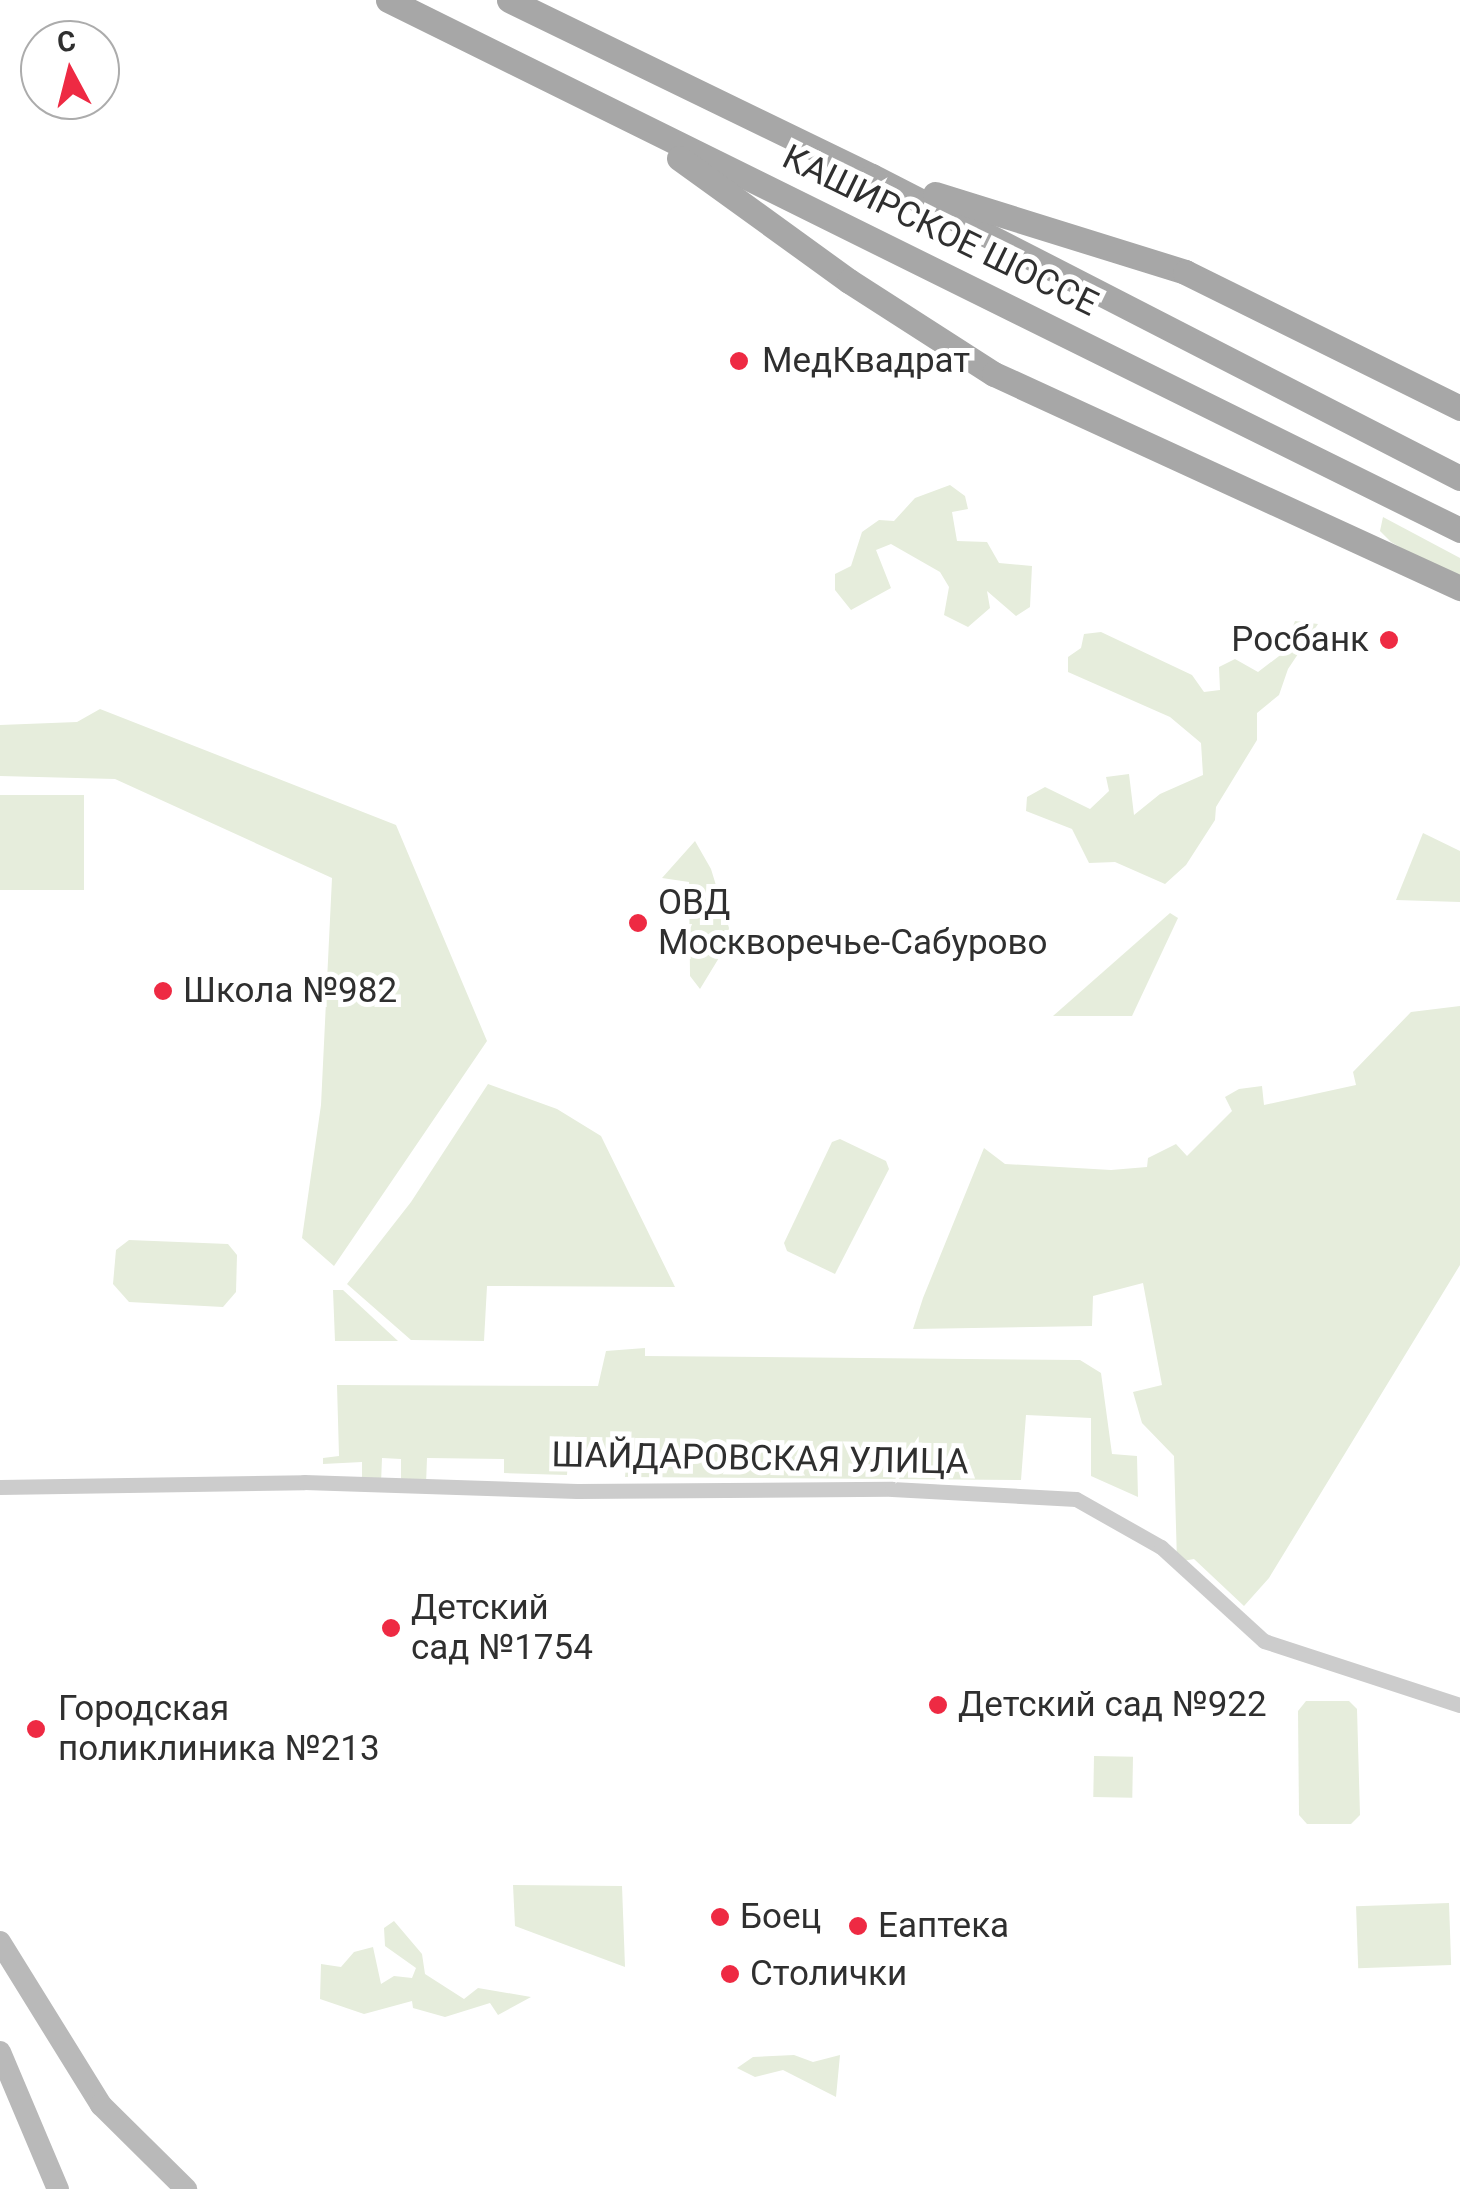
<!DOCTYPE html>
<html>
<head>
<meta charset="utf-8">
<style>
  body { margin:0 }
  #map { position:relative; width:1460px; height:2189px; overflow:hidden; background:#fff; font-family:Roboto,sans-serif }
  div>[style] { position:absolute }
  .green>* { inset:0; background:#e6eddc; transform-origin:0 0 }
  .minor>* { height:15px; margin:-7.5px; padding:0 7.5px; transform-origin:7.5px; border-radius:7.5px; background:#ccc }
  .secondary>* { height:22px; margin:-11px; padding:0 11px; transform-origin:11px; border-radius:11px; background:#b9b9b9 }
  .primary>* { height:25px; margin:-12.5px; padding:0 12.5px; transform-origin:12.5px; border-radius:12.5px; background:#a7a7a7 }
  .dots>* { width:28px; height:28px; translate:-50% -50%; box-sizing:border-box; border:5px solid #fff; border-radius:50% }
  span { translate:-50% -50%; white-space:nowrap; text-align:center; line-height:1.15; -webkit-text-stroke:10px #fff; paint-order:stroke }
  .street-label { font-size:35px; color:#2f2f2f }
  .poi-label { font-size:35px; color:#2f2f2f }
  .left { translate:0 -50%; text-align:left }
  .right { translate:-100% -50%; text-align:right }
  .north { position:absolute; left:20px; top:20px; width:100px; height:100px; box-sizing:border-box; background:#fff; border:2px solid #acacac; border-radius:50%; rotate:353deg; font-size:28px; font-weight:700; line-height:40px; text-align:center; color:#2f2f2f }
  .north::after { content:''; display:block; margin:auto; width:35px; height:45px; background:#ee2a43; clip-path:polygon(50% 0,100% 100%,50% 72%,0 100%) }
</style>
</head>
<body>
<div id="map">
  <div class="green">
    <i style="clip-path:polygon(950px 485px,965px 496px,968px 509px,952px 512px,957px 541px,987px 542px,999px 563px,1032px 566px,1030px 607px,1016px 616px,987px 591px,990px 608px,968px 627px,944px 615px,949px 587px,940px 572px,891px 544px,876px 550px,891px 588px,851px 610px,835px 590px,835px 574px,851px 566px,862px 532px,879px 520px,894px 521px,915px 498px)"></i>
    <i style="clip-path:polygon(1383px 517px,1460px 558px,1460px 582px,1391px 542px,1380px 531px)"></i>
    <i style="clip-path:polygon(1295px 621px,1318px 624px,1288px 669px,1279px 695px,1257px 713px,1257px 740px,1216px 807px,1215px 820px,1186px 865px,1165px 884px,1115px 862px,1089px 863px,1072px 829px,1026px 811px,1027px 797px,1045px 787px,1090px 809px,1109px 791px,1106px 777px,1129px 774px,1134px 815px,1160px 794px,1203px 775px,1201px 743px,1170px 717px,1068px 672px,1068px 657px,1081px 648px,1084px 634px,1101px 632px,1192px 675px,1204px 692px,1220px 690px,1219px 667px,1235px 659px,1258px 672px,1283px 653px)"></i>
    <i style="clip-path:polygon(100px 709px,396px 825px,487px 1041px,334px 1266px,302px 1238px,321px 1105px,332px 878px,115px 779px,0 776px,0 725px,77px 722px)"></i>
    <i style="left:0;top:795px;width:84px;height:95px"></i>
    <i style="clip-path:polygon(1423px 833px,1460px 851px,1460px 902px,1396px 900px)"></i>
    <i style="clip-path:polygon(695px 841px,711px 869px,729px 928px,725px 948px,700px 989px,690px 976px,689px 882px,662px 878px)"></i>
    <i style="clip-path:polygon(1170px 913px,1178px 918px,1132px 1016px,1053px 1016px)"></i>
    <i style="clip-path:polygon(1460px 1006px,1460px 1265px,1269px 1578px,1244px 1606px,1194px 1559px,1177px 1562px,1174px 1456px,1142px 1423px,1133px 1392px,1162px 1385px,1143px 1283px,1093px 1296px,1092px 1326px,913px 1329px,923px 1298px,984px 1148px,1005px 1164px,1111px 1170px,1147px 1167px,1148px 1158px,1176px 1144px,1187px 1156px,1232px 1111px,1225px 1097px,1239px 1089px,1262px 1086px,1264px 1105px,1356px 1085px,1353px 1072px,1411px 1012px)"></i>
    <i style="clip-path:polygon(488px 1084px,557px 1109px,601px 1136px,675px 1287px,487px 1286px,484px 1341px,411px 1340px,347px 1284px,411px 1202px)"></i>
    <i style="clip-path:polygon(840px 1139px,886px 1161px,889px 1169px,835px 1274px,787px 1251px,784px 1243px,832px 1142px)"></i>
    <i style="clip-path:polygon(129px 1240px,228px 1244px,237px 1255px,236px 1292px,223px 1307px,129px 1302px,113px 1284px,116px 1250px)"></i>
    <i style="clip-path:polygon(343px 1290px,398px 1341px,335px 1341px,333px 1290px)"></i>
    <i style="clip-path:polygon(645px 1348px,645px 1356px,1080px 1360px,1101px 1373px,1112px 1454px,1137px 1456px,1138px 1497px,1091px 1476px,1091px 1418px,1026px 1415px,1021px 1480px,625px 1477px,626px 1464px,568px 1461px,567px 1475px,504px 1473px,504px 1459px,427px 1458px,426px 1485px,401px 1485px,401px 1459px,382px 1458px,381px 1484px,362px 1482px,362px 1462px,323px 1464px,323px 1458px,339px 1456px,337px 1385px,598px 1386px,606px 1351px)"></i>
    <i style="clip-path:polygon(1306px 1701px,1349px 1701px,1357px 1709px,1360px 1815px,1351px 1824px,1307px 1824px,1299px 1815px,1298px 1711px)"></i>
    <i style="left:1094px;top:1756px;width:39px;height:41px;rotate:1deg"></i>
    <i style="clip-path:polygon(513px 1885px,622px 1886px,625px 1967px,515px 1926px)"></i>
    <i style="left:1449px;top:1903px;width:62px;height:93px;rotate:88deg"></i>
    <i style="clip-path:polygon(394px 1921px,422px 1954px,425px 1974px,464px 1999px,478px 1988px,531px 1997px,498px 2015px,490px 2003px,445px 2017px,413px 2008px,412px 2001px,364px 2014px,320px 1999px,321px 1964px,341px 1967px,354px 1952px,373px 1947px,381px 1984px,394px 1976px,412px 1978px,416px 1968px,385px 1946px,384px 1928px)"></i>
    <i style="clip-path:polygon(794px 2055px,813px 2062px,840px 2055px,836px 2097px,783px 2070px,755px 2077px,737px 2068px,753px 2057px)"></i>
  </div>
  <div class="minor">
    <i style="left:0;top:1487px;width:304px;rotate:-0.9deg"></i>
    <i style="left:304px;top:1482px;width:273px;rotate:1.9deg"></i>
    <i style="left:577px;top:1491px;width:315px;rotate:-0.4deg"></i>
    <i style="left:892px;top:1489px;width:184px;rotate:3.1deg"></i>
    <i style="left:1076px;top:1499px;width:98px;rotate:29.5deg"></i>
    <i style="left:1161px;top:1547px;width:139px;rotate:42.4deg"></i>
    <i style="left:1264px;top:1641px;width:206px;rotate:18.1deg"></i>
  </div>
  <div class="secondary">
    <i style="left:0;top:1942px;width:192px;rotate:58.2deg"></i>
    <i style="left:101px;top:2105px;width:120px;rotate:44.7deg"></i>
    <i style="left:0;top:2052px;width:149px;rotate:67.1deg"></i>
  </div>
  <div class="primary">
    <i style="left:388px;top:0;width:1196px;rotate:26.31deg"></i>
    <i style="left:509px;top:0;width:403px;rotate:25.9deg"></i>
    <i style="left:872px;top:176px;width:661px;rotate:27.19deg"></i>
    <i style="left:679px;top:158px;width:210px;rotate:35.9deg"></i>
    <i style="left:849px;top:281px;width:172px;rotate:32.7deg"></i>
    <i style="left:994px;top:374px;width:513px;rotate:24.67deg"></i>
    <i style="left:935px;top:194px;width:262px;rotate:17.3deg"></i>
    <i style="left:1185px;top:272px;width:307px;rotate:26.3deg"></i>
  </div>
  <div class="dots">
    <i style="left:739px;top:361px;background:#ee2a43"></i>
    <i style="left:1389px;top:640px;background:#ee2a43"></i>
    <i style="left:638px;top:923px;background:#ee2a43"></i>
    <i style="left:163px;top:991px;background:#ee2a43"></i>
    <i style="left:391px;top:1628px;background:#ee2a43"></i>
    <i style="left:938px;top:1705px;background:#ee2a43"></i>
    <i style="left:36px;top:1729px;background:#ee2a43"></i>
    <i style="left:720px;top:1917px;background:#ee2a43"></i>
    <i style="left:858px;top:1926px;background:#ee2a43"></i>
    <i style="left:730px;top:1974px;background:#ee2a43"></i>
  </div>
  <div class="street-label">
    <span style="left:940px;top:231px;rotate:26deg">КАШИРСКОЕ ШОССЕ</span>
    <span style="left:760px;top:1459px;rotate:1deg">ШАЙДАРОВСКАЯ УЛИЦА</span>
  </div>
  <div class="poi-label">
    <span class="left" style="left:762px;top:361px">МедКвадрат</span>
    <span class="right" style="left:1369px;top:640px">Росбанк</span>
    <span class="left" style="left:658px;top:923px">ОВД<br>Москворечье-Сабурово</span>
    <span class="left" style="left:183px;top:991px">Школа №982</span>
    <span class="left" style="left:411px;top:1628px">Детский<br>сад №1754</span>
    <span class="left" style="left:958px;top:1705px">Детский сад №922</span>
    <span class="left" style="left:58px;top:1729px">Городская<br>поликлиника №213</span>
    <span class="left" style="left:740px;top:1917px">Боец</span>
    <span class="left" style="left:878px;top:1926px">Еаптека</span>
    <span class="left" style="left:750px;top:1974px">Столички</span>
  </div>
  <div class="north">С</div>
</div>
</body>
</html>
